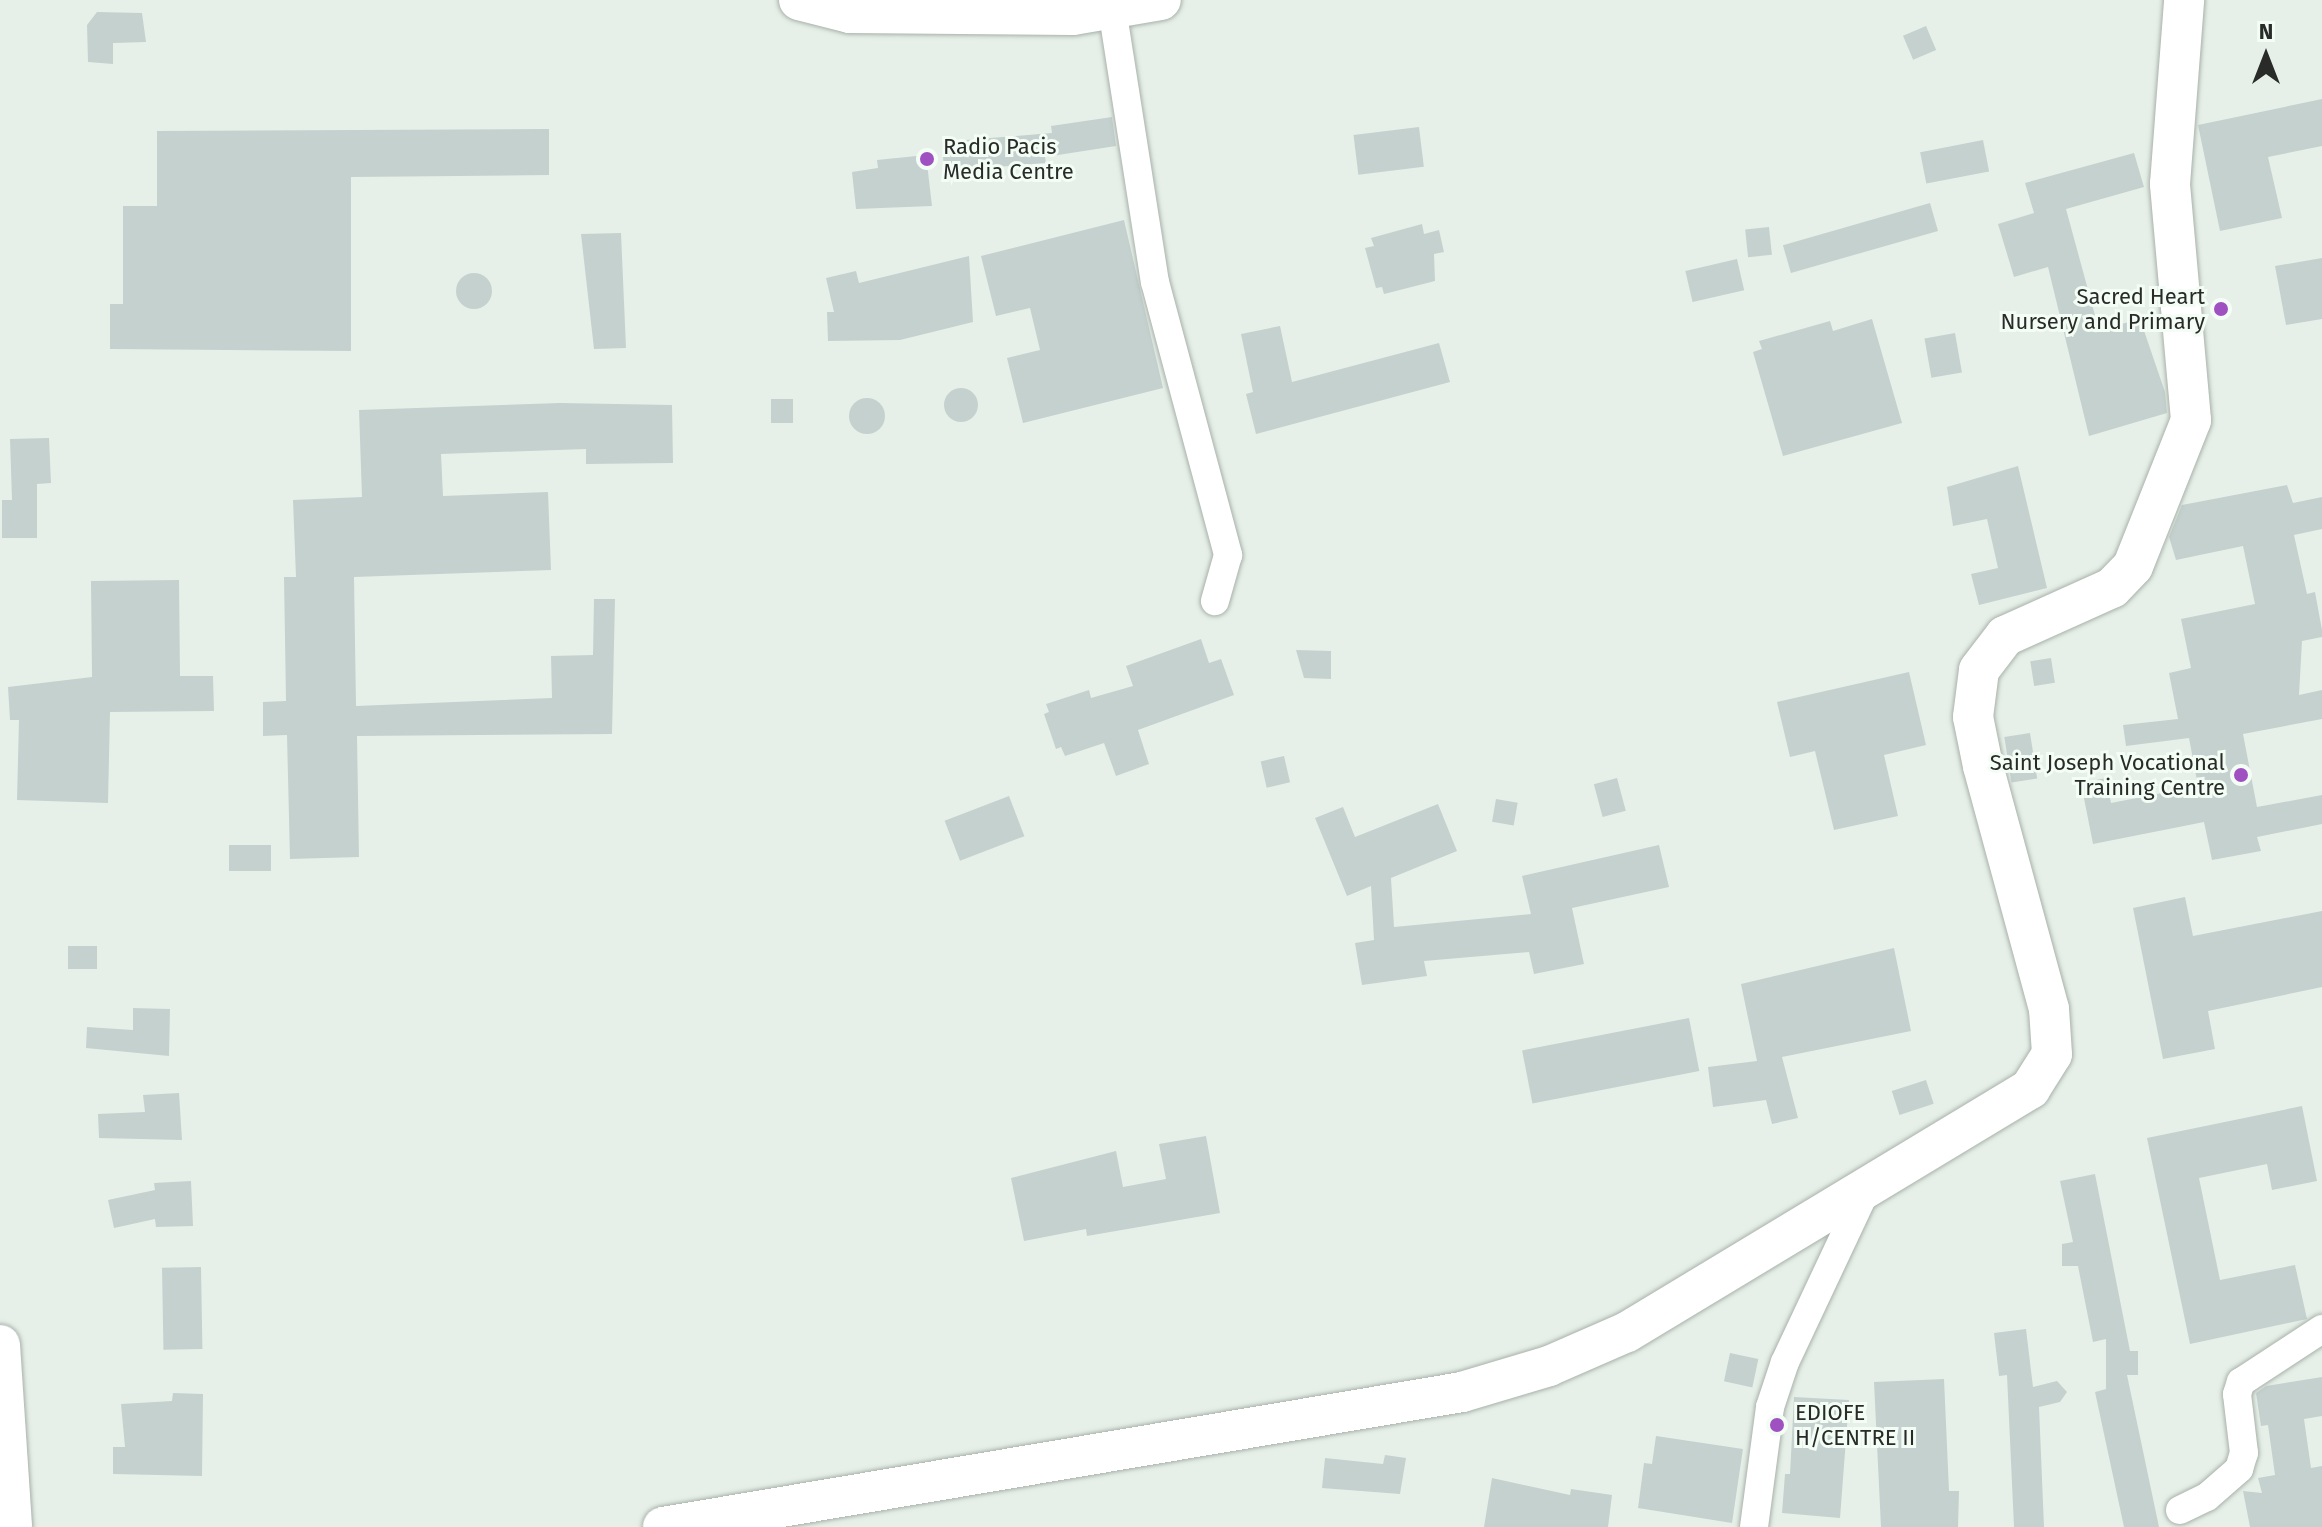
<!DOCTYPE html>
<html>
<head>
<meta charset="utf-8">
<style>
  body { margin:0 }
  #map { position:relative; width:2322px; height:1527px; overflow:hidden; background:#e6f0e8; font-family:"Fira Sans",sans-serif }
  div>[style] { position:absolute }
  .building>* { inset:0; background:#c4d1cf; transform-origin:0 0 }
  .round { border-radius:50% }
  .roads { filter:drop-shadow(0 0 2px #a8b1aa) drop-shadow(0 0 2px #a8b1aa) }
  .street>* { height:28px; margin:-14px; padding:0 14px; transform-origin:14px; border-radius:14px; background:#fff }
  .secondary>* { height:40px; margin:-20px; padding:0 20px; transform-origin:20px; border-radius:20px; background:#fff }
  .dots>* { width:22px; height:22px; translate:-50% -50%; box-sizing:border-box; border:4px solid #f3fdf5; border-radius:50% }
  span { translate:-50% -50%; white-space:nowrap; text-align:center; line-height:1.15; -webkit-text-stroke:6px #f3fdf5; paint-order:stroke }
  .poi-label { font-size:22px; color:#282b28 }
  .left { translate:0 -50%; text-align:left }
  .right { translate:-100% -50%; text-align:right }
  .north { position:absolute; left:2226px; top:16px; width:80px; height:80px; -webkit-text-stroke:6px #f3fdf5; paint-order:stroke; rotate:0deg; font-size:22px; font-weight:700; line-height:32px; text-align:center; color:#282b28 }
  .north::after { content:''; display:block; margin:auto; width:28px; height:36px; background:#282b28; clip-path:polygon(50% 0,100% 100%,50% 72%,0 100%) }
</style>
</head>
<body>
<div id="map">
  <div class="building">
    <i style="clip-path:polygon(97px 12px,142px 13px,146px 42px,113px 43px,113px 64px,88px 62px,87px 25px)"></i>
    <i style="left:1926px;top:26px;width:26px;height:25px;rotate:67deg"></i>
    <i style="clip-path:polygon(2322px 99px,2322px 146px,2268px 157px,2282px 218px,2220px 231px,2198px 125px)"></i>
    <i style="clip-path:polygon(1112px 117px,1116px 146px,1045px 157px,1046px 163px,944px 171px,942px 142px,1052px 133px,1051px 126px)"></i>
    <i style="left:1419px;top:127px;width:40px;height:66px;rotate:83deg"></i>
    <i style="clip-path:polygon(549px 129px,549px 175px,351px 177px,351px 351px,110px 349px,110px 304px,123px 304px,123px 206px,157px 206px,157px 131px)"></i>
    <i style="left:1983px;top:140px;width:32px;height:64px;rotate:79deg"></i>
    <i style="clip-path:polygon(2134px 153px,2144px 187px,2066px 209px,2099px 330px,2140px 319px,2165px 392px,2167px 413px,2089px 436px,2048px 267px,2014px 277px,1998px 224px,2034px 213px,2025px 183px)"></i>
    <i style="clip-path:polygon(926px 155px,932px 206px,856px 209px,852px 172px,878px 168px,877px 160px)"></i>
    <i style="left:1930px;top:203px;width:29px;height:153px;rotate:74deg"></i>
    <i style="clip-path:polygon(1124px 220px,1163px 388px,1023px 423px,1007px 358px,1040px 350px,1030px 308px,996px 316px,981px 256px)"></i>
    <i style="clip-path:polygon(1422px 224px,1424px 234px,1439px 230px,1444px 252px,1434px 254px,1435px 281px,1384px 294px,1382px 287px,1376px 288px,1365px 248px,1374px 246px,1371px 238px)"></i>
    <i style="left:1769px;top:227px;width:28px;height:24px;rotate:84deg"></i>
    <i style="clip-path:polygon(621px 233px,626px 348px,594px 349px,581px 234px)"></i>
    <i style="clip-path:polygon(969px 256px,973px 322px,900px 340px,828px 341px,827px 312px,834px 312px,826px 278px,856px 271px,859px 283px)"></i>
    <i style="clip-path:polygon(2322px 258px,2322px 319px,2286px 325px,2275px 266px)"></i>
    <i style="left:1737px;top:259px;width:32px;height:53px;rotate:77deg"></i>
    <i class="round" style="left:456px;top:273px;width:36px;height:36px"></i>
    <i style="clip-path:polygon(1872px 319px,1902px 423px,1783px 456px,1753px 352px,1762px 349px,1759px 341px,1830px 321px,1833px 331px)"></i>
    <i style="clip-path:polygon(1280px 326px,1292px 382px,1439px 343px,1450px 382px,1256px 434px,1246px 394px,1253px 392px,1241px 334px)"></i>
    <i style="left:1955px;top:333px;width:40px;height:31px;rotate:80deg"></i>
    <i class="round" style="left:944px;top:388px;width:34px;height:34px"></i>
    <i class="round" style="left:849px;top:398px;width:36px;height:36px"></i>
    <i style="left:771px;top:399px;width:22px;height:24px"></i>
    <i style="clip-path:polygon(560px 403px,672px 405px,673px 463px,586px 464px,586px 449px,441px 454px,443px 496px,548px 492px,551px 570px,354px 577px,356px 706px,552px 698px,551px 656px,593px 655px,594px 599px,615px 599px,612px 734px,357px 736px,359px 857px,290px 859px,287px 735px,263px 736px,263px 702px,286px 701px,284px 577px,296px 577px,293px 500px,362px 497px,359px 410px)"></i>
    <i style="clip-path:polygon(49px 438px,51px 483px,37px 484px,37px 538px,2px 538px,2px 500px,12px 500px,10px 439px)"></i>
    <i style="clip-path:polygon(2018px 466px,2047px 588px,1979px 605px,1971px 574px,1998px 568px,1987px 519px,1953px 526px,1947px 487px)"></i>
    <i style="clip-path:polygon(2287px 485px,2293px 503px,2322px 497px,2322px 529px,2294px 535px,2307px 594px,2315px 592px,2322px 630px,2322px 637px,2302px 641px,2299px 695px,2322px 690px,2322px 719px,2243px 734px,2257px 807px,2322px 795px,2322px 824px,2257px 837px,2261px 851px,2212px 860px,2204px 822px,2093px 844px,2081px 783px,2106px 778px,2111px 803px,2198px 786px,2189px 738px,2126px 746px,2123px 725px,2178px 719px,2169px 673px,2191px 668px,2181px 619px,2255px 604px,2243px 546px,2176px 560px,2169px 537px,2182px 505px)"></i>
    <i style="clip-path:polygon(179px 580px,180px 676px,213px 676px,214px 711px,110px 712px,108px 803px,17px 800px,19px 720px,10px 720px,8px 687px,92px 677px,91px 581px)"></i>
    <i style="clip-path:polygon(1201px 639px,1209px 663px,1221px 659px,1234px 695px,1138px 730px,1149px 764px,1116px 776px,1104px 743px,1065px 756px,1061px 747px,1056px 749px,1044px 714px,1049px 712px,1046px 704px,1089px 690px,1091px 698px,1133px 686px,1126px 666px)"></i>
    <i style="clip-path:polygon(1296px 650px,1331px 651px,1331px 679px,1304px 678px)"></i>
    <i style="left:2051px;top:658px;width:25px;height:21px;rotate:81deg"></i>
    <i style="clip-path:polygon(1909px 672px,1926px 745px,1884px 755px,1898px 816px,1834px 830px,1815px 751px,1790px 757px,1777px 702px)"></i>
    <i style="left:2030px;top:733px;width:46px;height:26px;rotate:81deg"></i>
    <i style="left:1284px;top:756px;width:27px;height:24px;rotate:77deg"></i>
    <i style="left:1617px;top:778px;width:34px;height:24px;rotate:75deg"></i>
    <i style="left:1009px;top:796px;width:43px;height:69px;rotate:69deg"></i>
    <i style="left:1496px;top:799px;width:22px;height:23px;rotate:10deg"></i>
    <i style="clip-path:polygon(1438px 804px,1457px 851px,1391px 878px,1394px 927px,1531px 914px,1522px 876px,1659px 845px,1669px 887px,1572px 908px,1584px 964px,1534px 974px,1529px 952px,1424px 961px,1427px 976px,1362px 985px,1355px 943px,1374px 940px,1371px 886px,1347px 896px,1315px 818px,1343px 807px,1355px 837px)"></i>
    <i style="left:229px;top:845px;width:42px;height:26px"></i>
    <i style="clip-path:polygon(2185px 897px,2193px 936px,2322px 911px,2322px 987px,2208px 1011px,2215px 1049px,2163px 1059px,2133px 908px)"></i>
    <i style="left:68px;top:946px;width:29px;height:23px"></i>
    <i style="clip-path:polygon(1894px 948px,1911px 1031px,1782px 1057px,1798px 1118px,1772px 1124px,1766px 1100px,1713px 1107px,1708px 1067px,1757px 1061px,1741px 984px)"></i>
    <i style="clip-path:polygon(133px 1008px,170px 1009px,169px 1056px,86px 1048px,87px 1027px,133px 1030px)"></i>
    <i style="left:1689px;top:1018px;width:54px;height:170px;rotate:79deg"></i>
    <i style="left:1926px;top:1080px;width:25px;height:36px;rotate:72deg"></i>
    <i style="clip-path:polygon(179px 1093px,182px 1140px,99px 1138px,98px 1114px,145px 1112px,143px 1095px)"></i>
    <i style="clip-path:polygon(2302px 1106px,2317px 1181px,2272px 1190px,2267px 1164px,2199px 1178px,2220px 1280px,2295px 1265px,2307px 1319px,2190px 1344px,2147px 1138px)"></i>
    <i style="clip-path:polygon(1206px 1136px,1220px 1213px,1087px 1236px,1086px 1229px,1024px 1241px,1011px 1178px,1116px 1151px,1123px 1187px,1166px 1179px,1159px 1144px)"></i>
    <i style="clip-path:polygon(2095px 1174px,2130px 1351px,2138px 1351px,2138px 1375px,2127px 1375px,2159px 1527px,2124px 1527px,2095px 1392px,2106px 1389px,2106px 1339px,2093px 1342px,2078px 1266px,2062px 1266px,2062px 1244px,2073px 1242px,2060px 1181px)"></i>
    <i style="clip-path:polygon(191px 1181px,193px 1226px,156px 1227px,155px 1219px,114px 1228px,108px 1200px,155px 1190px,154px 1183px)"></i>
    <i style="left:201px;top:1267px;width:82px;height:39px;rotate:89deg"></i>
    <i style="clip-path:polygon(2026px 1329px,2033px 1387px,2057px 1381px,2067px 1392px,2060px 1402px,2039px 1407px,2044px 1527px,2014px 1527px,2007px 1375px,1999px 1376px,1994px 1333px)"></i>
    <i style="left:1730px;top:1353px;width:29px;height:29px;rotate:12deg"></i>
    <i style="clip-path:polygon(2322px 1377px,2322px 1416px,2304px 1419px,2311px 1468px,2322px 1466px,2322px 1527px,2250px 1527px,2243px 1491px,2262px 1493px,2258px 1478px,2275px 1475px,2268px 1425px,2261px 1426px,2256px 1393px,2266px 1386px)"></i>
    <i style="clip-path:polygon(1944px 1379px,1949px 1491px,1959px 1491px,1958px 1527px,1881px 1527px,1874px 1382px)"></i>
    <i style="clip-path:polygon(173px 1393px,203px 1394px,202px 1476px,113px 1474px,113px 1447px,125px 1447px,121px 1404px,172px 1401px)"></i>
    <i style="clip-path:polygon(1794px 1397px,1849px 1400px,1840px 1518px,1782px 1513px,1785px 1474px,1790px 1474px)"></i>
    <i style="clip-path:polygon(1656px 1436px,1743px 1449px,1732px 1523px,1638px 1508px,1644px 1463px,1652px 1464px)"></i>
    <i style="clip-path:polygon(1385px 1455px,1406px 1458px,1400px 1494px,1322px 1488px,1325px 1458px,1383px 1464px)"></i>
    <i style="clip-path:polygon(1492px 1478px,1570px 1495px,1571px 1489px,1612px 1495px,1608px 1527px,1484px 1527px)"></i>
  </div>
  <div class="roads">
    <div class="street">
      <i style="left:1112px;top:8px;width:277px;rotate:81.1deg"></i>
      <i style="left:1155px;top:282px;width:283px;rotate:75deg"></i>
      <i style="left:1228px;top:555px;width:48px;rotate:105.8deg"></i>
      <i style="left:2180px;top:1510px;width:30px;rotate:-26deg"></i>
      <i style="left:2207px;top:1497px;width:43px;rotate:-41.2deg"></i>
      <i style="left:2239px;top:1469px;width:17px;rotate:-73deg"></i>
      <i style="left:2244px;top:1453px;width:59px;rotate:-96.8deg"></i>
      <i style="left:2237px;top:1394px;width:13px;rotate:-72deg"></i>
      <i style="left:2241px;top:1382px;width:97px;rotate:-33.2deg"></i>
      <i style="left:1754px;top:1527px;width:121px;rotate:-82.4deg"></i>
      <i style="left:1770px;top:1407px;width:47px;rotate:-71.6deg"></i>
      <i style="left:1785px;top:1362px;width:188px;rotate:-64.8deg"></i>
    </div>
    <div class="secondary">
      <i style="left:799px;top:0;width:53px;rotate:14.3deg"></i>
      <i style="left:850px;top:13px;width:223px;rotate:0.5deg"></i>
      <i style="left:1073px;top:15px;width:89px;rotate:-9.7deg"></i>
      <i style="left:0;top:1345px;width:182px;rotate:86.2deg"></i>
      <i style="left:663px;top:1527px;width:810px;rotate:-9.59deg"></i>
      <i style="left:1462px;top:1392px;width:91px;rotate:-16.6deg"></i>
      <i style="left:1549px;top:1366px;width:85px;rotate:-23.6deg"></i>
      <i style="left:1627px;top:1332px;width:471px;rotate:-31.1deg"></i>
      <i style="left:2030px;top:1089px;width:41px;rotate:-57.8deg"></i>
      <i style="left:2052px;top:1054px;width:45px;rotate:-93.8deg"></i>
      <i style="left:2049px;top:1009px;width:252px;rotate:-105.2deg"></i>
      <i style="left:1983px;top:766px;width:50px;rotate:-101.5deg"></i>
      <i style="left:1973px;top:717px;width:47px;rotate:-82.7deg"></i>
      <i style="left:1979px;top:670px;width:43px;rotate:-52.6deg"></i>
      <i style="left:2005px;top:636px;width:117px;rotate:-24.2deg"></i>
      <i style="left:2112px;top:588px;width:30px;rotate:-46deg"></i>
      <i style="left:2133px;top:566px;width:157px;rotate:-68.3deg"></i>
      <i style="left:2191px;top:420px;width:237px;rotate:-95.1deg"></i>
      <i style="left:2170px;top:184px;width:185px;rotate:-85.6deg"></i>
    </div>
  </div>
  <div class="dots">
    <i style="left:927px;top:159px;background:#9f51c2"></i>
    <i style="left:2221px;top:309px;background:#9f51c2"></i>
    <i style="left:2241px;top:775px;background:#9f51c2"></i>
    <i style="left:1777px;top:1425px;background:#9f51c2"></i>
  </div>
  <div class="poi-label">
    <span class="left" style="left:943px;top:159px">Radio Pacis<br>Media Centre</span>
    <span class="right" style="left:2205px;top:309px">Sacred Heart<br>Nursery and Primary</span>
    <span class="right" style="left:2225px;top:775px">Saint Joseph Vocational<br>Training Centre</span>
    <span class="left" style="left:1795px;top:1425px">EDIOFE<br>H/CENTRE II</span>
  </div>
  <div class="north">N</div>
</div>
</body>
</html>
